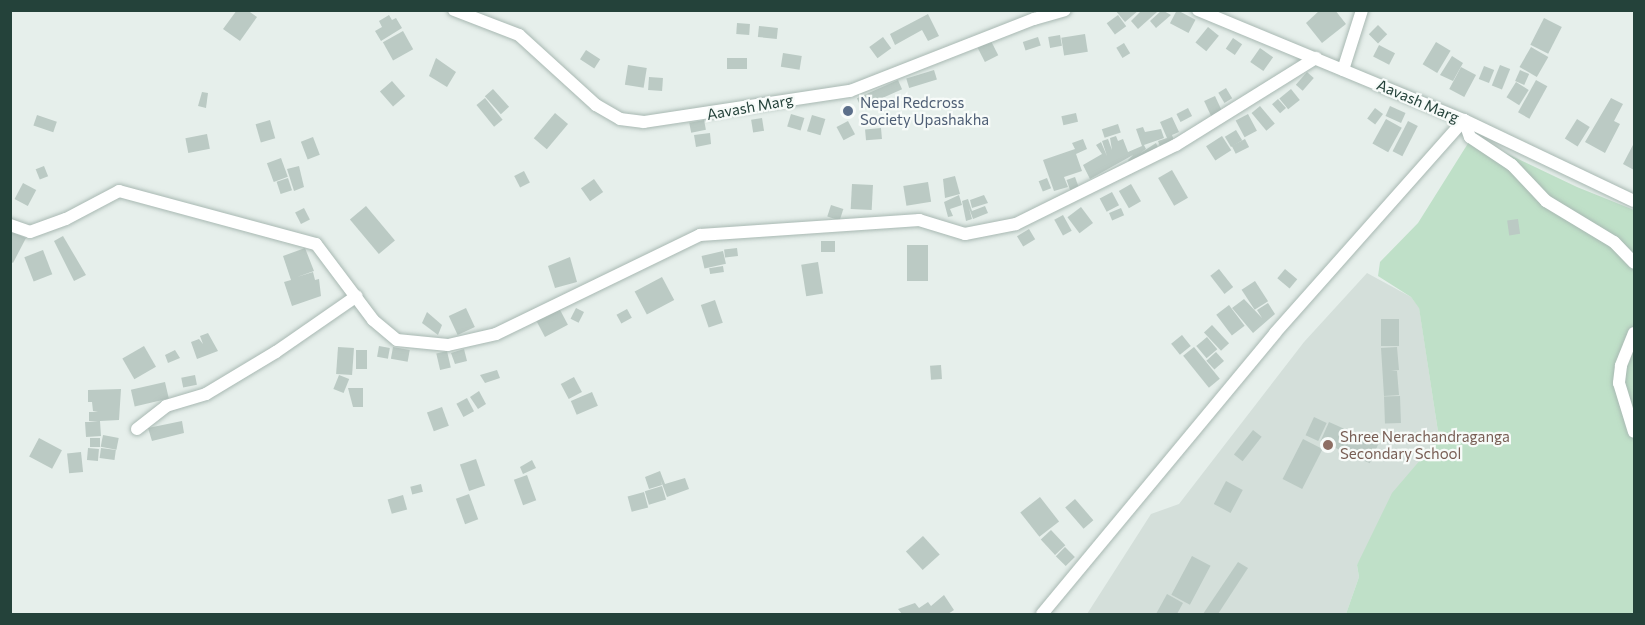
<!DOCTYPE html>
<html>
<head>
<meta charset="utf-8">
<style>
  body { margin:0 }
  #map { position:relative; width:1645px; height:625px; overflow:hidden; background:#e6efeb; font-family:Commissioner,sans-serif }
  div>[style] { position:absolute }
  .built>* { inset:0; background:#d4dfda }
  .green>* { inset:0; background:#bfe0c8 }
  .building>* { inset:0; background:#bbcac4; transform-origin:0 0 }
  .roads { filter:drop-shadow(0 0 2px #a8b8b2) drop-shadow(0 0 2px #a8b8b2) }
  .street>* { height:12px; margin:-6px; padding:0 6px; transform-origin:6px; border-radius:6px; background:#fff }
  .dots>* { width:16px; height:16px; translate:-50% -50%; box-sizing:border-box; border:3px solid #f7fbf9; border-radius:50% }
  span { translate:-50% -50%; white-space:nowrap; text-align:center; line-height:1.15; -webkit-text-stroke:4.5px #f7fbf9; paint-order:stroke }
  .street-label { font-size:15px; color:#24423a }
  .service-label { font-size:15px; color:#4e5e75 }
  .left { translate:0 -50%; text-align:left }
  .education-label { font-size:15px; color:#785e54 }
  .frame { position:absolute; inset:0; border:12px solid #24423a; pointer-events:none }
</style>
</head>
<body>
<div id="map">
  <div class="built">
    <i style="clip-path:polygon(1367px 273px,1411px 297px,1419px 307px,1439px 438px,1357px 565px,1359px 577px,1346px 614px,1087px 614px,1151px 514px,1179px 504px,1304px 342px)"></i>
  </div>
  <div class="green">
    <i style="clip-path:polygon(1472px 137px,1577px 187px,1634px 210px,1634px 614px,1346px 614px,1359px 577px,1357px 565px,1392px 493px,1439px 438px,1419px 308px,1411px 297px,1378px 276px,1380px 262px,1418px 223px)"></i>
  </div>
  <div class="building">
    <i style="clip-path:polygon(237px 10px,247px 10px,257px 17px,240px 41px,223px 29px)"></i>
    <i style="clip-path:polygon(1115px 10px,1139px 10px,1125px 22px)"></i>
    <i style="clip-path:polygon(1142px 10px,1157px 12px,1138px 29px,1131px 21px)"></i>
    <i style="clip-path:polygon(1162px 10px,1171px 15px,1156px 28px,1150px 21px)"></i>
    <i style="left:1177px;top:10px;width:21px;height:15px;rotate:28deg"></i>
    <i style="clip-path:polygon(1320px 10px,1335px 10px,1346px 24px,1322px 43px,1306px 23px)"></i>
    <i style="clip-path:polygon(928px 14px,939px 36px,928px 41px,922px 30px,895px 45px,890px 34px)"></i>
    <i style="clip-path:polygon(389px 15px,392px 20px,396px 18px,402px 28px,381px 41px,375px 31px,382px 27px,379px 21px)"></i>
    <i style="left:1118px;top:15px;width:14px;height:14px;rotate:54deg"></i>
    <i style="left:1544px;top:18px;width:20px;height:30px;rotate:27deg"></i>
    <i style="left:737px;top:23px;width:13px;height:11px;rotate:4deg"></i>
    <i style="left:1378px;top:25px;width:13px;height:13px;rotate:45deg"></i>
    <i style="left:759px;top:26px;width:19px;height:11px;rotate:6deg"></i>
    <i style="left:1208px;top:27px;width:14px;height:20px;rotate:39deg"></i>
    <i style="left:403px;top:31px;width:21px;height:23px;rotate:61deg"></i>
    <i style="left:1085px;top:34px;width:18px;height:24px;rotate:81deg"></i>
    <i style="left:1060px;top:35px;width:11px;height:12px;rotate:80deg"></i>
    <i style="left:883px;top:37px;width:14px;height:17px;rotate:54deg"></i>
    <i style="left:1038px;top:37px;width:9px;height:16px;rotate:72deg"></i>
    <i style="left:1233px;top:38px;width:11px;height:13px;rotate:34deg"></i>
    <i style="left:991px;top:41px;width:16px;height:15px;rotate:63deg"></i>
    <i style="left:1436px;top:42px;width:17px;height:26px;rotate:31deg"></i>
    <i style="left:1124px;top:43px;width:12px;height:9px;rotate:59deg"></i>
    <i style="left:1379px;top:45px;width:18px;height:13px;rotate:27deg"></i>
    <i style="left:1531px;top:47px;width:20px;height:23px;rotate:30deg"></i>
    <i style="left:1260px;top:48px;width:16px;height:17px;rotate:35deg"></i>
    <i style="left:586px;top:50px;width:17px;height:11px;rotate:33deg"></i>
    <i style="left:783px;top:53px;width:19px;height:14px;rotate:9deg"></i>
    <i style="clip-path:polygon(1452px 56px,1463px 63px,1453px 81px,1440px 75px)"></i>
    <i style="clip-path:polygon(436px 58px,456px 72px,447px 87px,429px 76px)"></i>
    <i style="left:747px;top:58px;width:11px;height:20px;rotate:90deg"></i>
    <i style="left:628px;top:65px;width:19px;height:20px;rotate:9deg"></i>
    <i style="left:1500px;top:65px;width:11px;height:22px;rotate:22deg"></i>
    <i style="left:1484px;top:66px;width:11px;height:14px;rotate:22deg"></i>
    <i style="left:1461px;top:67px;width:17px;height:25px;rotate:28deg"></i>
    <i style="left:934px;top:70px;width:10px;height:29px;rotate:73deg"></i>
    <i style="left:1520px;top:70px;width:10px;height:12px;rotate:24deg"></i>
    <i style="left:1307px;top:72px;width:9px;height:17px;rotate:41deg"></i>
    <i style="left:649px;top:77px;width:14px;height:13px;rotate:4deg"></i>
    <i style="left:898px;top:80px;width:10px;height:45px;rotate:66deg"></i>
    <i style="left:1536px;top:80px;width:13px;height:37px;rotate:29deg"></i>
    <i style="left:392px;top:81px;width:20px;height:16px;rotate:49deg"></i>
    <i style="left:1516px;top:82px;width:15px;height:18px;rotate:32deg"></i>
    <i style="left:1226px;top:88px;width:12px;height:9px;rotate:59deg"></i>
    <i style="left:493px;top:89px;width:24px;height:11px;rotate:48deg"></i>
    <i style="left:1291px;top:89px;width:14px;height:15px;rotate:51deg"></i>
    <i style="clip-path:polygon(202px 92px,208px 93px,206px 108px,198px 106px)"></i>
    <i style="left:1215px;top:96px;width:17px;height:12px;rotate:65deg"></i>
    <i style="left:485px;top:98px;width:28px;height:11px;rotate:51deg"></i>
    <i style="clip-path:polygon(1611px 98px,1623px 104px,1614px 121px,1620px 124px,1605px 153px,1585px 142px)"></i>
    <i style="left:1278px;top:99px;width:12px;height:8px;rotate:48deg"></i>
    <i style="left:1260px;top:106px;width:23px;height:11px;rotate:50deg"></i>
    <i style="left:1390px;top:106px;width:17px;height:11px;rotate:24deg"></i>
    <i style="left:1188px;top:108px;width:9px;height:13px;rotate:63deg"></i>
    <i style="left:1375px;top:108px;width:10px;height:13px;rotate:37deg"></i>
    <i style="left:555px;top:113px;width:17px;height:33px;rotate:40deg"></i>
    <i style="left:1076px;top:113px;width:9px;height:15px;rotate:77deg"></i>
    <i style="left:791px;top:114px;width:14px;height:13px;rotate:17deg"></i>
    <i style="left:1248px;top:114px;width:19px;height:14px;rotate:62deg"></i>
    <i style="left:37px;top:115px;width:21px;height:11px;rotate:19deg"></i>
    <i style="left:812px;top:115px;width:14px;height:17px;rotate:17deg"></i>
    <i style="clip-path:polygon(1172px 117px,1179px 132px,1172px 135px,1175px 143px,1161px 149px,1158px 141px,1167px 138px,1160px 122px)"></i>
    <i style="left:762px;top:118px;width:13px;height:11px;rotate:81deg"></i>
    <i style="left:1386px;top:119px;width:18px;height:28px;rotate:29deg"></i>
    <i style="left:1577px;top:119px;width:15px;height:23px;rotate:32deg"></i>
    <i style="left:270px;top:120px;width:19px;height:15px;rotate:74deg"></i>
    <i style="left:704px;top:120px;width:10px;height:15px;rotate:79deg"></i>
    <i style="left:848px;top:121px;width:15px;height:13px;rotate:62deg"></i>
    <i style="left:1408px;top:121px;width:11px;height:34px;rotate:27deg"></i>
    <i style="left:1118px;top:124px;width:9px;height:17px;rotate:72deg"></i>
    <i style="clip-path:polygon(1143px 127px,1145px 132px,1161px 129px,1164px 138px,1144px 145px,1146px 149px,1139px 154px,1156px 143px,1160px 152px,1131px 166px,1128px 160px,1133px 155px,1090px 179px,1083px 165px,1102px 154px,1096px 145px,1101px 142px,1107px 156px,1102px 141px,1108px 139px,1112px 150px,1110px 138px,1116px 136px,1118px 141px,1123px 139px,1128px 152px,1142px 146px,1136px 129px)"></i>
    <i style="left:881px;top:128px;width:11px;height:16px;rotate:85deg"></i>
    <i style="left:1236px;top:130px;width:12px;height:13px;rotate:59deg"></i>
    <i style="clip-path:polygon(710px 133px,711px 144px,696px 147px,694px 135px)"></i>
    <i style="left:207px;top:134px;width:15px;height:22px;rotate:79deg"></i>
    <i style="left:1222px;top:136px;width:17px;height:19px;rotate:57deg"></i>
    <i style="left:313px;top:137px;width:19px;height:13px;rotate:69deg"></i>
    <i style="clip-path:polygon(1083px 139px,1087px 149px,1076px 154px,1082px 171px,1064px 177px,1068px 187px,1054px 191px,1043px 160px,1075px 149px,1072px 143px)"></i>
    <i style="left:1245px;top:139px;width:9px;height:15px;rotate:63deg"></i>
    <i style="clip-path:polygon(1634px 143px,1634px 170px,1623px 164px)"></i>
    <i style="left:281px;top:158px;width:20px;height:15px;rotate:70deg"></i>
    <i style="left:44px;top:166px;width:11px;height:9px;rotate:68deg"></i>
    <i style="clip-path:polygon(299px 166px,304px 187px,294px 191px,287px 169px)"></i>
    <i style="left:1172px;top:170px;width:32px;height:16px;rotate:60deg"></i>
    <i style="left:524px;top:171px;width:13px;height:11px;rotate:63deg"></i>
    <i style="clip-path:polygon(955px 176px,960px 194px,945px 198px,943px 179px)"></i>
    <i style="left:1075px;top:177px;width:15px;height:9px;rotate:70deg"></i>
    <i style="left:288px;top:178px;width:13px;height:12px;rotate:72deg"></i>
    <i style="left:1047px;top:178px;width:11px;height:9px;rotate:68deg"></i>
    <i style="left:594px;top:179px;width:16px;height:16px;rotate:55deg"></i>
    <i style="left:928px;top:182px;width:20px;height:25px;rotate:81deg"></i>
    <i style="left:23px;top:183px;width:15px;height:18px;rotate:28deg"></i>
    <i style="left:852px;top:184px;width:21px;height:25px;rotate:3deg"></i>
    <i style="left:1131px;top:184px;width:20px;height:14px;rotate:60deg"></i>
    <i style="left:1112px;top:192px;width:15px;height:14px;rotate:62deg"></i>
    <i style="clip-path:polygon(959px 195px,962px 205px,950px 209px,953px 216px,948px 217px,944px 202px)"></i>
    <i style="clip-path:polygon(984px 195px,988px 203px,972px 208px,970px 200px)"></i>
    <i style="clip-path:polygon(968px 199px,972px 211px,985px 206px,988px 213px,973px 219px,969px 208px,972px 219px,966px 221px,962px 201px)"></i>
    <i style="left:831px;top:205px;width:13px;height:12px;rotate:18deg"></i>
    <i style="left:366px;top:206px;width:45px;height:21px;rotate:50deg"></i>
    <i style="left:1081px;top:207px;width:20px;height:17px;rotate:53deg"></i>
    <i style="left:304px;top:208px;width:13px;height:10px;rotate:63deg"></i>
    <i style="left:1121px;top:208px;width:8px;height:13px;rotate:67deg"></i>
    <i style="left:1063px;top:215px;width:18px;height:10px;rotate:61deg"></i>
    <i style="left:1518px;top:219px;width:15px;height:11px;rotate:82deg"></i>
    <i style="left:1029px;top:229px;width:12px;height:14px;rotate:59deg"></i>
    <i style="clip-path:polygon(10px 231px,26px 238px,13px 263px,10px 261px)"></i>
    <i style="clip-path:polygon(63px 236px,86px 275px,74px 281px,54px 241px)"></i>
    <i style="left:821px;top:241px;width:14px;height:11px"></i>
    <i style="left:907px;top:245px;width:21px;height:36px"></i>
    <i style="clip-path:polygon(305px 248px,314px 271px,297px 277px,313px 272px,315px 280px,319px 279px,321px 296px,292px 306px,284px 282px,291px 280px,283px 256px)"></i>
    <i style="left:737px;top:248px;width:8px;height:13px;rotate:83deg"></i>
    <i style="left:43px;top:250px;width:26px;height:20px;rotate:69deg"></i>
    <i style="left:723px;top:251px;width:13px;height:22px;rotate:77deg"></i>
    <i style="clip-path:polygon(570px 257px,577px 282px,555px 288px,548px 266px)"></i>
    <i style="left:818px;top:262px;width:32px;height:17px;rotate:81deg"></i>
    <i style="left:723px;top:266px;width:6px;height:14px;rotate:81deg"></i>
    <i style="left:1219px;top:269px;width:23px;height:11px;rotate:52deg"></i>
    <i style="left:1285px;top:269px;width:16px;height:12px;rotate:40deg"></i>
    <i style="left:662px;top:277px;width:26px;height:31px;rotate:62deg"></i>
    <i style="left:1255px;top:281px;width:24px;height:16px;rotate:57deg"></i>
    <i style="clip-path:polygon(1244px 299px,1262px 318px,1257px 310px,1268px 303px,1275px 314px,1253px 333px,1232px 308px)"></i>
    <i style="left:715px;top:300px;width:24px;height:15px;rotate:71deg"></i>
    <i style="left:1229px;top:305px;width:26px;height:16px;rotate:53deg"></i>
    <i style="left:466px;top:308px;width:21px;height:19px;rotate:65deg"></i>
    <i style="left:559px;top:308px;width:19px;height:26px;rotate:62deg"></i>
    <i style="left:576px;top:308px;width:9px;height:12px;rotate:27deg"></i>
    <i style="left:627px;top:309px;width:10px;height:12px;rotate:61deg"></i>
    <i style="clip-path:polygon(427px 312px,442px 325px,438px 335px,422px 323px)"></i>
    <i style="left:1399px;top:319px;width:27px;height:18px;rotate:90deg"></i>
    <i style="left:1212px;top:325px;width:25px;height:11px;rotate:47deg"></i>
    <i style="clip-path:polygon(208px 333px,218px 351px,197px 359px,191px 342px,199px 339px,203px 344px,200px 336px)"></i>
    <i style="left:1182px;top:335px;width:14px;height:14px;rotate:51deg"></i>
    <i style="left:1207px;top:337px;width:16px;height:14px;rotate:50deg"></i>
    <i style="left:144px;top:346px;width:24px;height:25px;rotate:60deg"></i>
    <i style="left:379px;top:346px;width:11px;height:11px;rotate:10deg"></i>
    <i style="left:338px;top:347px;width:16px;height:27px;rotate:4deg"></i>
    <i style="left:393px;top:347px;width:17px;height:12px;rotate:10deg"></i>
    <i style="left:1194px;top:347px;width:41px;height:14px;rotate:51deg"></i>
    <i style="clip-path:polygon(1397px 347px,1399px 370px,1391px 371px,1397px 371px,1399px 395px,1384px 396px,1381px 348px)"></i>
    <i style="clip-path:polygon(464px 349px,467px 361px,455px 364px,451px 353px)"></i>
    <i style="clip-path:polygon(175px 350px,180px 358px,168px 363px,165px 355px)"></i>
    <i style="left:356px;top:350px;width:11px;height:19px"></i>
    <i style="left:447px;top:351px;width:17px;height:11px;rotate:77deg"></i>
    <i style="left:1216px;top:352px;width:12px;height:13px;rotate:48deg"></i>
    <i style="left:941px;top:365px;width:14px;height:11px;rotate:86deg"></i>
    <i style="clip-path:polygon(497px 370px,500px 378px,485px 383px,480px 375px)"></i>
    <i style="left:195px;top:375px;width:10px;height:14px;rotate:79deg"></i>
    <i style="left:339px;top:375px;width:11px;height:15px;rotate:22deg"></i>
    <i style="left:574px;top:377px;width:17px;height:15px;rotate:62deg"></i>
    <i style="left:165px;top:382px;width:17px;height:35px;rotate:77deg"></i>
    <i style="clip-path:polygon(348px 388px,363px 388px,363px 407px,353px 407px)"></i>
    <i style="clip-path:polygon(121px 389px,119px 420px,100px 421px,101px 436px,86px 437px,85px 422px,98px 422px,89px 421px,89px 412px,98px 412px,93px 411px,92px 402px,107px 402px,88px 402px,88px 390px)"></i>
    <i style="clip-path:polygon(479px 391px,486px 404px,478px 409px,470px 397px)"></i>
    <i style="left:592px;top:392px;width:15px;height:23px;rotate:67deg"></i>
    <i style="left:1400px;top:396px;width:27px;height:16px;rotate:88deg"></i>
    <i style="left:467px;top:398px;width:15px;height:12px;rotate:62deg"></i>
    <i style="left:442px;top:407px;width:20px;height:16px;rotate:70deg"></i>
    <i style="left:1314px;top:417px;width:14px;height:20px;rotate:25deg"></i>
    <i style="clip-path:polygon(182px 421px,184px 433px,152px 441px,148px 428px)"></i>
    <i style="left:1329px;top:422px;width:54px;height:21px;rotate:24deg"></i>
    <i style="left:1253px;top:430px;width:11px;height:31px;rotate:38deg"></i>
    <i style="left:103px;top:435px;width:16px;height:12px;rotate:11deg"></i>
    <i style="left:39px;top:438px;width:26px;height:21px;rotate:28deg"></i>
    <i style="left:90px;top:438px;width:10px;height:9px"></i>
    <i style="left:1303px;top:439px;width:22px;height:45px;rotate:27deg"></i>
    <i style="left:88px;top:448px;width:11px;height:12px;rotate:5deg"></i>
    <i style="left:101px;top:448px;width:15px;height:10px;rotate:8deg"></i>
    <i style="left:81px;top:452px;width:20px;height:14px;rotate:84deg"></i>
    <i style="left:476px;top:459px;width:28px;height:17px;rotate:71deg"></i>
    <i style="clip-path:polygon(532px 460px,536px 468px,523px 474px,520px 467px)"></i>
    <i style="clip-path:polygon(660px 471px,665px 484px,685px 478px,689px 489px,667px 497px,661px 481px,662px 485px,649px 489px,645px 477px)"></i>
    <i style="left:527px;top:475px;width:27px;height:14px;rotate:70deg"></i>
    <i style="left:1226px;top:481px;width:19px;height:26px;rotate:28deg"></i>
    <i style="left:421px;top:484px;width:8px;height:11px;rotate:76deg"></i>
    <i style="left:662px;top:486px;width:14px;height:18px;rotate:73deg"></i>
    <i style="left:644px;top:492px;width:16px;height:17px;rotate:75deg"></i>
    <i style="left:469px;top:494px;width:27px;height:14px;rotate:70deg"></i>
    <i style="left:403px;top:495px;width:15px;height:16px;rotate:74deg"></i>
    <i style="left:1040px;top:497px;width:31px;height:25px;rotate:52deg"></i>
    <i style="left:1075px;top:499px;width:28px;height:13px;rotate:49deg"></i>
    <i style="left:1051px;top:530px;width:21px;height:14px;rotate:47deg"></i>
    <i style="left:923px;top:536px;width:25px;height:23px;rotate:48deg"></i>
    <i style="left:1065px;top:547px;width:14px;height:13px;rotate:45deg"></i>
    <i style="left:1192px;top:556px;width:21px;height:44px;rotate:28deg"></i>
    <i style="clip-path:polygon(1238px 562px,1248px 568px,1218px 614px,1203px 614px)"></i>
    <i style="clip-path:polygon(1167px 594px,1183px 603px,1177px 614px,1156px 614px)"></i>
    <i style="clip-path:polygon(944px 595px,954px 610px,948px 614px,902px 614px,898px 609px,915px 603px,919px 608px,928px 602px,931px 606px)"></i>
  </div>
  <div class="roads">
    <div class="street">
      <i style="left:454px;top:10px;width:70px;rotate:21deg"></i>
      <i style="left:519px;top:35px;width:104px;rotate:42.3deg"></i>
      <i style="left:596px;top:105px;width:28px;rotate:30deg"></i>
      <i style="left:620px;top:119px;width:24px;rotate:7deg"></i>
      <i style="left:644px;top:122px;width:208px;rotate:-8.6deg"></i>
      <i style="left:850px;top:91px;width:198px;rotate:-21.4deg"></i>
      <i style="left:1034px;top:19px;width:32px;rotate:-16deg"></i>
      <i style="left:1198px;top:10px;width:288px;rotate:22.5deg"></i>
      <i style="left:1464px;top:120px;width:188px;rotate:25.5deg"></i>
      <i style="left:1343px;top:70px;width:63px;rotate:-72.4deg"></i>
      <i style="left:10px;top:225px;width:21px;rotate:19deg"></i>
      <i style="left:30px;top:232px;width:38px;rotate:-20deg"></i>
      <i style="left:66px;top:219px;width:60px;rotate:-27.8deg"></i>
      <i style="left:119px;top:191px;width:204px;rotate:15.1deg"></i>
      <i style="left:316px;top:244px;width:95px;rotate:53.1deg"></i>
      <i style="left:373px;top:320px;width:31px;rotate:40deg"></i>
      <i style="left:397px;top:340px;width:51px;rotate:5.6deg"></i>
      <i style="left:448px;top:345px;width:49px;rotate:-12.9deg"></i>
      <i style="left:496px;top:334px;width:227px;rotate:-25.9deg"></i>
      <i style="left:700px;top:235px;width:220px;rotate:-3.9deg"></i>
      <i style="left:919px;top:220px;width:48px;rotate:16.9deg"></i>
      <i style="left:965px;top:234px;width:52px;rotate:-11.1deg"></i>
      <i style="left:1016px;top:224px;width:178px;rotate:-26.3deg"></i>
      <i style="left:1176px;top:145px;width:165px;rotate:-31.9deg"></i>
      <i style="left:1634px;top:333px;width:35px;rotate:112deg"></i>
      <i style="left:1621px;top:366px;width:17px;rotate:97deg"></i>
      <i style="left:1619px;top:383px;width:51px;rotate:73deg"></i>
      <i style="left:137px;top:429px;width:37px;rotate:-38deg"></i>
      <i style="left:166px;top:406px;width:42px;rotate:-16.7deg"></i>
      <i style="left:206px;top:394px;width:82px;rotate:-31deg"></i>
      <i style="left:276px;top:352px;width:98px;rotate:-34.7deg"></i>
      <i style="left:1042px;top:614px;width:365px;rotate:-50.3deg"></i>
      <i style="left:1275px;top:333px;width:285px;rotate:-48.4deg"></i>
      <i style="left:1464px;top:120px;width:18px;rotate:71deg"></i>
      <i style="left:1470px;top:137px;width:50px;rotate:33.7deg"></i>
      <i style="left:1512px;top:165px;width:50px;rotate:46.6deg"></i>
      <i style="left:1546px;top:201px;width:79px;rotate:31.1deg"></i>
      <i style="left:1614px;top:242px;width:29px;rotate:46deg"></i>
    </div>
  </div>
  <div class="dots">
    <i style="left:848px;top:111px;background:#5c6f8a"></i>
    <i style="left:1328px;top:445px;background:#8d6e63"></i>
  </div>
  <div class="street-label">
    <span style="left:1418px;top:101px;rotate:23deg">Aavash Marg</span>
    <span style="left:750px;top:107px;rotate:-10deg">Aavash Marg</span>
  </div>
  <div class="service-label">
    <span class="left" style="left:860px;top:111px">Nepal Redcross<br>Society Upashakha</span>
  </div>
  <div class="education-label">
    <span class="left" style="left:1340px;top:445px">Shree Nerachandraganga<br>Secondary School</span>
  </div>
  <div class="frame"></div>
</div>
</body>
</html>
